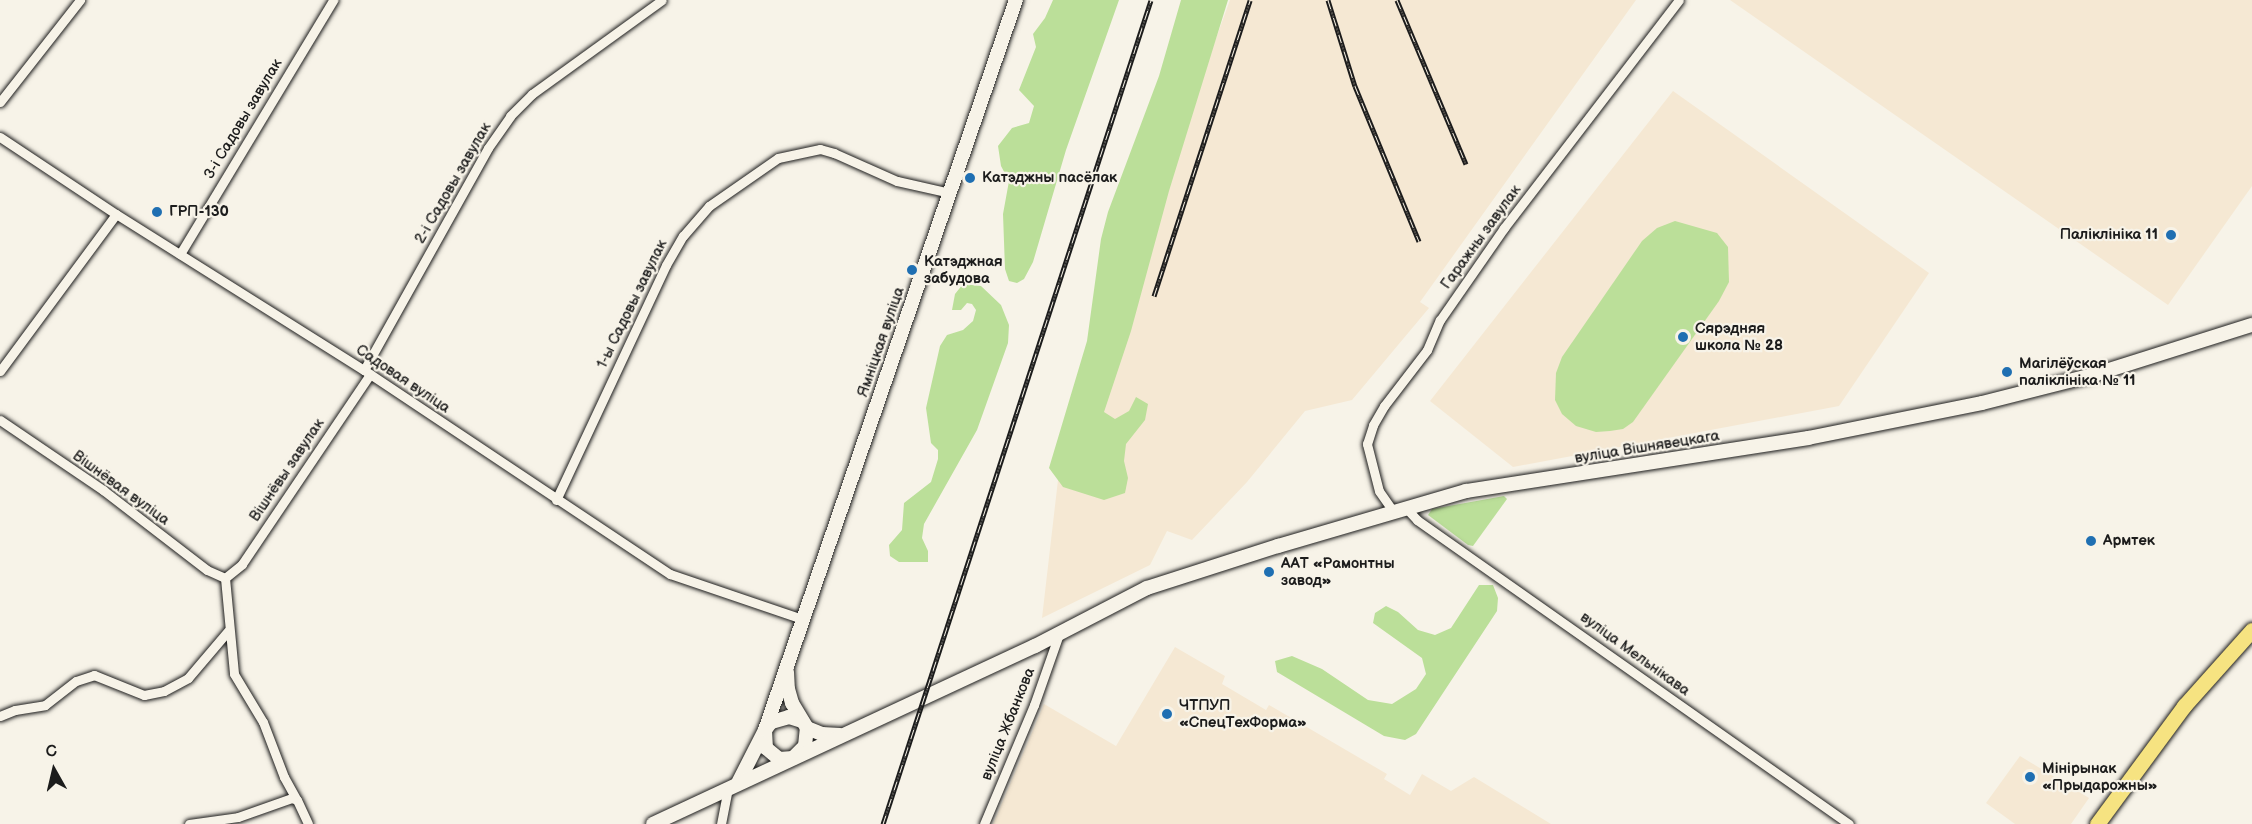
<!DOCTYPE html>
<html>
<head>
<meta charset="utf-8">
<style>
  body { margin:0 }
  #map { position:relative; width:2252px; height:824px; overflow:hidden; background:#f7f3e8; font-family:"Balsamiq Sans",sans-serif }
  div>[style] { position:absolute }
  .built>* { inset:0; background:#f5e8d3 }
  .green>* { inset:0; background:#bbdf99 }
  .roads { filter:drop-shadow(0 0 2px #1c1c1c) drop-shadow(0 0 2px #1c1c1c) }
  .minor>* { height:9px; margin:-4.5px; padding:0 4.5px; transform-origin:4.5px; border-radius:4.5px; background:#f7f3e8 }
  .secondary>* { height:14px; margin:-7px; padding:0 7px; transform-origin:7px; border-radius:7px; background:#f7f3e8 }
  .primary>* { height:15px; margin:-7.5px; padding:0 7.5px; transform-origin:7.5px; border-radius:7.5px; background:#f6e381 }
  .rail>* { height:5px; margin-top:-2.5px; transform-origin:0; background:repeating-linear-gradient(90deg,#f7f3e8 0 9px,#1c1c1c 0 18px); box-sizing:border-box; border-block:2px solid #1c1c1c }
  .dots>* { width:16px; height:16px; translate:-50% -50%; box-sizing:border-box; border:3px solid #f7f3e8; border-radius:50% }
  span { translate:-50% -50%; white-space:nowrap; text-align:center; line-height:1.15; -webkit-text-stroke:4.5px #f7f3e8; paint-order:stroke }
  .street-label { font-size:15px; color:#1c1c1c }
  .poi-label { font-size:15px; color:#1c1c1c; font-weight:700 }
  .left { translate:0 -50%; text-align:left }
  .right { translate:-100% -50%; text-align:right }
  .north { position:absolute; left:24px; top:740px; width:60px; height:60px; -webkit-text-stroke:4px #f7f3e8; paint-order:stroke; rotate:352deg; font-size:16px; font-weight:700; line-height:24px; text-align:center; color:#1c1c1c }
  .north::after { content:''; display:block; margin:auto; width:21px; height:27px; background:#1c1c1c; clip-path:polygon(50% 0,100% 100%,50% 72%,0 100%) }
</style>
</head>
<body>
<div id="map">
  <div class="built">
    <i style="clip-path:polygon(1230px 0,1636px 0,1420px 302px,1429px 308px,1352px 400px,1305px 411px,1247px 482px,1192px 540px,1167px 531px,1150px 565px,1042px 618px,1058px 480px,1139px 249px)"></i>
    <i style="clip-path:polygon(1730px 0,2252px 0,2252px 186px,2168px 305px)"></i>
    <i style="clip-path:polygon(1673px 91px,1929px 273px,1839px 406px,1513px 467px,1430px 401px)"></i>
    <i style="clip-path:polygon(1175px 647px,1225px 676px,1222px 684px,1266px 710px,1269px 705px,1387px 774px,1384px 779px,1410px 795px,1422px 774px,1451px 791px,1474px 777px,1551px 824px,993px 824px,1044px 704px,1116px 746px)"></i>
    <i style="clip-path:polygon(2020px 756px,2089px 798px,2071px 824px,2015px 824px,1986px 803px)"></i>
  </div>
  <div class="green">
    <i style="clip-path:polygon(1053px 0,1119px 0,1066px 150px,1033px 262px,1024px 279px,1017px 283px,1009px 281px,1005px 269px,1003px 214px,1009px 181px,1001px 166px,998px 146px,1012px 128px,1029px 123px,1034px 106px,1019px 90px,1036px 47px,1033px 34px,1045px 18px)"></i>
    <i style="clip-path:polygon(1181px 0,1228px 0,1169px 191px,1131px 331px,1104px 412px,1115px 419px,1129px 411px,1136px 397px,1148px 404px,1145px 420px,1126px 444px,1124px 461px,1128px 478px,1125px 493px,1104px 500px,1063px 487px,1049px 468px,1087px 341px,1101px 239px,1108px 212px,1159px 76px)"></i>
    <i style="clip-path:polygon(1675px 221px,1717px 233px,1728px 247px,1729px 282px,1719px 301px,1633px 422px,1623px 429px,1610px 431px,1596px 432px,1576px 426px,1562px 414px,1555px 400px,1556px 373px,1562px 357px,1642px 241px,1657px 228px)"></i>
    <i style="clip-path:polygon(963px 284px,981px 286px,1001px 305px,1009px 325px,1008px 343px,977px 430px,924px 524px,922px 538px,928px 551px,928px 562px,899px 562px,890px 556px,889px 545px,902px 530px,904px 503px,931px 482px,938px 459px,938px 450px,931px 443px,926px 408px,940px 346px,947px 335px,963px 330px,973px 321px,976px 310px,972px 304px,967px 303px,961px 310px,952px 310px,955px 294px)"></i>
    <i style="clip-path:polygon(1504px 496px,1507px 499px,1473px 546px,1468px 545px,1428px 515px,1432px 509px)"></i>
    <i style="clip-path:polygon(1479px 585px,1493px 585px,1498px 598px,1497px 611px,1416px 734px,1405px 740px,1384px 736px,1277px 672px,1275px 661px,1292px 656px,1322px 669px,1368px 700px,1392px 704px,1416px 689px,1426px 674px,1422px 658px,1373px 623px,1375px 613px,1386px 606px,1398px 612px,1418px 630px,1435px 635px,1451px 628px)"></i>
  </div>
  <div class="roads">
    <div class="minor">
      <i style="left:0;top:102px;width:130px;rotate:-51.9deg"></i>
      <i style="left:0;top:137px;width:139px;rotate:33.6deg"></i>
      <i style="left:116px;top:214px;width:293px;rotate:32.2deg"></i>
      <i style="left:364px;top:370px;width:368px;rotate:33.7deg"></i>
      <i style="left:670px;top:574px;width:139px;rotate:18.8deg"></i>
      <i style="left:180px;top:254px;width:297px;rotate:-58.9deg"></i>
      <i style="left:364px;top:370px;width:254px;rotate:-60.8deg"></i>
      <i style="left:488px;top:148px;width:39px;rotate:-55deg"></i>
      <i style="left:510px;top:116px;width:31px;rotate:-45deg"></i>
      <i style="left:532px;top:94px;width:160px;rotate:-35.9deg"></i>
      <i style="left:0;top:371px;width:195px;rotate:-53.5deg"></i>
      <i style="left:0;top:420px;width:125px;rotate:34.2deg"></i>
      <i style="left:103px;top:490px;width:131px;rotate:37.6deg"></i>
      <i style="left:207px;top:570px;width:20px;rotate:24deg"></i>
      <i style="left:556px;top:500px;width:259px;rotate:-64.9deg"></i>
      <i style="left:666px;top:265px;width:34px;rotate:-60deg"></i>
      <i style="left:683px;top:236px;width:40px;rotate:-49deg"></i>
      <i style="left:709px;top:206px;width:84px;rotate:-34.8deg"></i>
      <i style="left:778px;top:158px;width:43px;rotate:-12.1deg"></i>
      <i style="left:820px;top:149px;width:15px;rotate:16deg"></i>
      <i style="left:834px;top:153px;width:69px;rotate:24deg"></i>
      <i style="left:897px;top:181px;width:54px;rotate:12.8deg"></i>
      <i style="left:1405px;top:507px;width:18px;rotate:47deg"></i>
      <i style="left:1417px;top:520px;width:528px;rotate:35.13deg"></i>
      <i style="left:1393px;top:511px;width:24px;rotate:-125deg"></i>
      <i style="left:1379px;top:491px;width:49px;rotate:-104.3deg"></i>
      <i style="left:1367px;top:444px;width:20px;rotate:-72deg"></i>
      <i style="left:1373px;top:425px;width:22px;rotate:-60deg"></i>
      <i style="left:1384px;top:406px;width:71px;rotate:-52.5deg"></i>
      <i style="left:1427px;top:350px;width:33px;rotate:-67deg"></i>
      <i style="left:1440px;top:320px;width:112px;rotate:-55.2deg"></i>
      <i style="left:1504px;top:228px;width:287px;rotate:-52.5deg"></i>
      <i style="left:225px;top:578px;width:22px;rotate:-39deg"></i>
      <i style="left:242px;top:564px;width:229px;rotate:-56deg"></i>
      <i style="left:225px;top:578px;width:96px;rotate:84.6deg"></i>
      <i style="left:234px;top:674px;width:56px;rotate:58.9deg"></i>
      <i style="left:263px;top:722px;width:59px;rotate:69.1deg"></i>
      <i style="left:284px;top:777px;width:26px;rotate:61deg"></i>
      <i style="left:0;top:716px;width:16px;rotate:-22deg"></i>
      <i style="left:15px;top:710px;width:30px;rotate:-9deg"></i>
      <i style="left:45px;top:705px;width:39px;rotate:-38deg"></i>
      <i style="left:76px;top:681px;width:19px;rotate:-18deg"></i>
      <i style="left:94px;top:675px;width:54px;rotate:21.8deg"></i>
      <i style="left:144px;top:695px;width:20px;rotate:-11deg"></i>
      <i style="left:164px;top:691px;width:27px;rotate:-28deg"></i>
      <i style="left:188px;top:678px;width:62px;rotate:-49.6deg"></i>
      <i style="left:189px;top:824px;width:49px;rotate:-8.1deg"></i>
      <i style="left:238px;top:817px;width:57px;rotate:-19.4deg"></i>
      <i style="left:292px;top:798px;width:5px;rotate:22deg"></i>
      <i style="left:297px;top:800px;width:26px;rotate:65deg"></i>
      <i style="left:721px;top:824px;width:36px;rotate:-79deg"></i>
      <i style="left:984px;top:824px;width:129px;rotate:-67.2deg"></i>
      <i style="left:1034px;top:705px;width:75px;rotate:-70.6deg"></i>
    </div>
    <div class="secondary">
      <i style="left:787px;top:672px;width:17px;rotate:87deg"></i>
      <i style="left:788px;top:689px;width:15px;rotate:74deg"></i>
      <i style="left:792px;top:703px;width:29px;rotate:59deg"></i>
      <i style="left:807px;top:728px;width:16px;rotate:22deg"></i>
      <i style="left:822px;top:734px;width:18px;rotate:3deg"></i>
      <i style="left:802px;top:721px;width:14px;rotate:-163deg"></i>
      <i style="left:789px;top:717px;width:19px;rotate:164deg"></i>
      <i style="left:771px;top:722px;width:10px;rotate:127deg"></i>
      <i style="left:765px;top:730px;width:18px;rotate:87deg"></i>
      <i style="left:766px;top:748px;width:17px;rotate:40deg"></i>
      <i style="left:779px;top:759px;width:14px;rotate:-4deg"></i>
      <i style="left:793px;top:758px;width:17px;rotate:-45deg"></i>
      <i style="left:805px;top:746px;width:18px;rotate:-84deg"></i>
      <i style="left:738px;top:783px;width:59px;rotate:-63deg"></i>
      <i style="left:765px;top:730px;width:772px;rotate:-71.03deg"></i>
      <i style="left:653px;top:824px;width:421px;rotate:-25deg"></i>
      <i style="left:1035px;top:646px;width:126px;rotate:-27.4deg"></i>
      <i style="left:1147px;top:588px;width:138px;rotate:-17.8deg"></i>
      <i style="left:1278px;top:546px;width:196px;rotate:-16.3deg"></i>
      <i style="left:1466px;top:491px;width:346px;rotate:-8.8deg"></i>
      <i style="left:1808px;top:438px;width:177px;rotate:-11.4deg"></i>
      <i style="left:1982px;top:403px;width:114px;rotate:-14.2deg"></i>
      <i style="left:2093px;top:375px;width:167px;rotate:-17.5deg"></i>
    </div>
    <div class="primary">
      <i style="left:2097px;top:824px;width:147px;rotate:-53.6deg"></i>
      <i style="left:2184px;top:706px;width:102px;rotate:-48.2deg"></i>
    </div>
  </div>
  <div class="rail">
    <i style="left:1328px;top:0;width:90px;rotate:72.6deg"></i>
    <i style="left:1355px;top:86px;width:168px;rotate:67.6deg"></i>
    <i style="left:1397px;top:0;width:178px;rotate:67.2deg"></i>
    <i style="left:1154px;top:296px;width:311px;rotate:-72deg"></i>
    <i style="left:883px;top:824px;width:866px;rotate:-71.98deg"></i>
  </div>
  <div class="dots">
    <i style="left:970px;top:178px;background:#1f6fb2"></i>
    <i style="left:157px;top:212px;background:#1f6fb2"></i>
    <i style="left:2171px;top:235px;background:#1f6fb2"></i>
    <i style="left:912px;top:270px;background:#1f6fb2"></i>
    <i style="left:1683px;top:337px;background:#1f6fb2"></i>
    <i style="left:2007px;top:372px;background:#1f6fb2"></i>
    <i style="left:2091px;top:541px;background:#1f6fb2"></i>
    <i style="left:1269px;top:572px;background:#1f6fb2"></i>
    <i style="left:1167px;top:714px;background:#1f6fb2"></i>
    <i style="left:2030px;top:777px;background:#1f6fb2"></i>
  </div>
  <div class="street-label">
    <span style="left:243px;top:119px;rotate:-59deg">3-і Садовы завулак</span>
    <span style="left:453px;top:183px;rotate:-60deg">2-і Садовы завулак</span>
    <span style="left:1481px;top:237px;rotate:-54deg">Гаражны завулак</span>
    <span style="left:632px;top:304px;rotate:-64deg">1-ы Садовы завулак</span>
    <span style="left:881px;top:342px;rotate:-71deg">Ямніцкая вуліца</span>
    <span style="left:403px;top:379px;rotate:34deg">Садовая вуліца</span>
    <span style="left:1647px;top:447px;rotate:-9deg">вуліца Вішнявецкага</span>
    <span style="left:287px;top:470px;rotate:-56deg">Вішнёвы завулак</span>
    <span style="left:121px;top:488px;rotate:36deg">Вішнёвая вуліца</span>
    <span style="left:1635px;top:654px;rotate:36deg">вуліца Мельнікава</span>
    <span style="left:1008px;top:724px;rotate:-68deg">вуліца Жбанкова</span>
  </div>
  <div class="poi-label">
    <span class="left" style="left:982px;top:178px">Катэджны пасёлак</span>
    <span class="left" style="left:169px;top:212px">ГРП-130</span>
    <span class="right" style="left:2158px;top:235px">Паліклініка 11</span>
    <span class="left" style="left:924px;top:270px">Катэджная<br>забудова</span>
    <span class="left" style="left:1695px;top:337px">Сярэдняя<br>школа № 28</span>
    <span class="left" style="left:2019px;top:372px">Магілёўская<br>паліклініка № 11</span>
    <span class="left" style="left:2103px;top:541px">Армтек</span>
    <span class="left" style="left:1281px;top:572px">ААТ «Рамонтны<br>завод»</span>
    <span class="left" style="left:1179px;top:714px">ЧТПУП<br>«СпецТехФорма»</span>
    <span class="left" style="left:2042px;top:777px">Мінірынак<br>«Прыдарожны»</span>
  </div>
  <div class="north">С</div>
</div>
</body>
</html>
